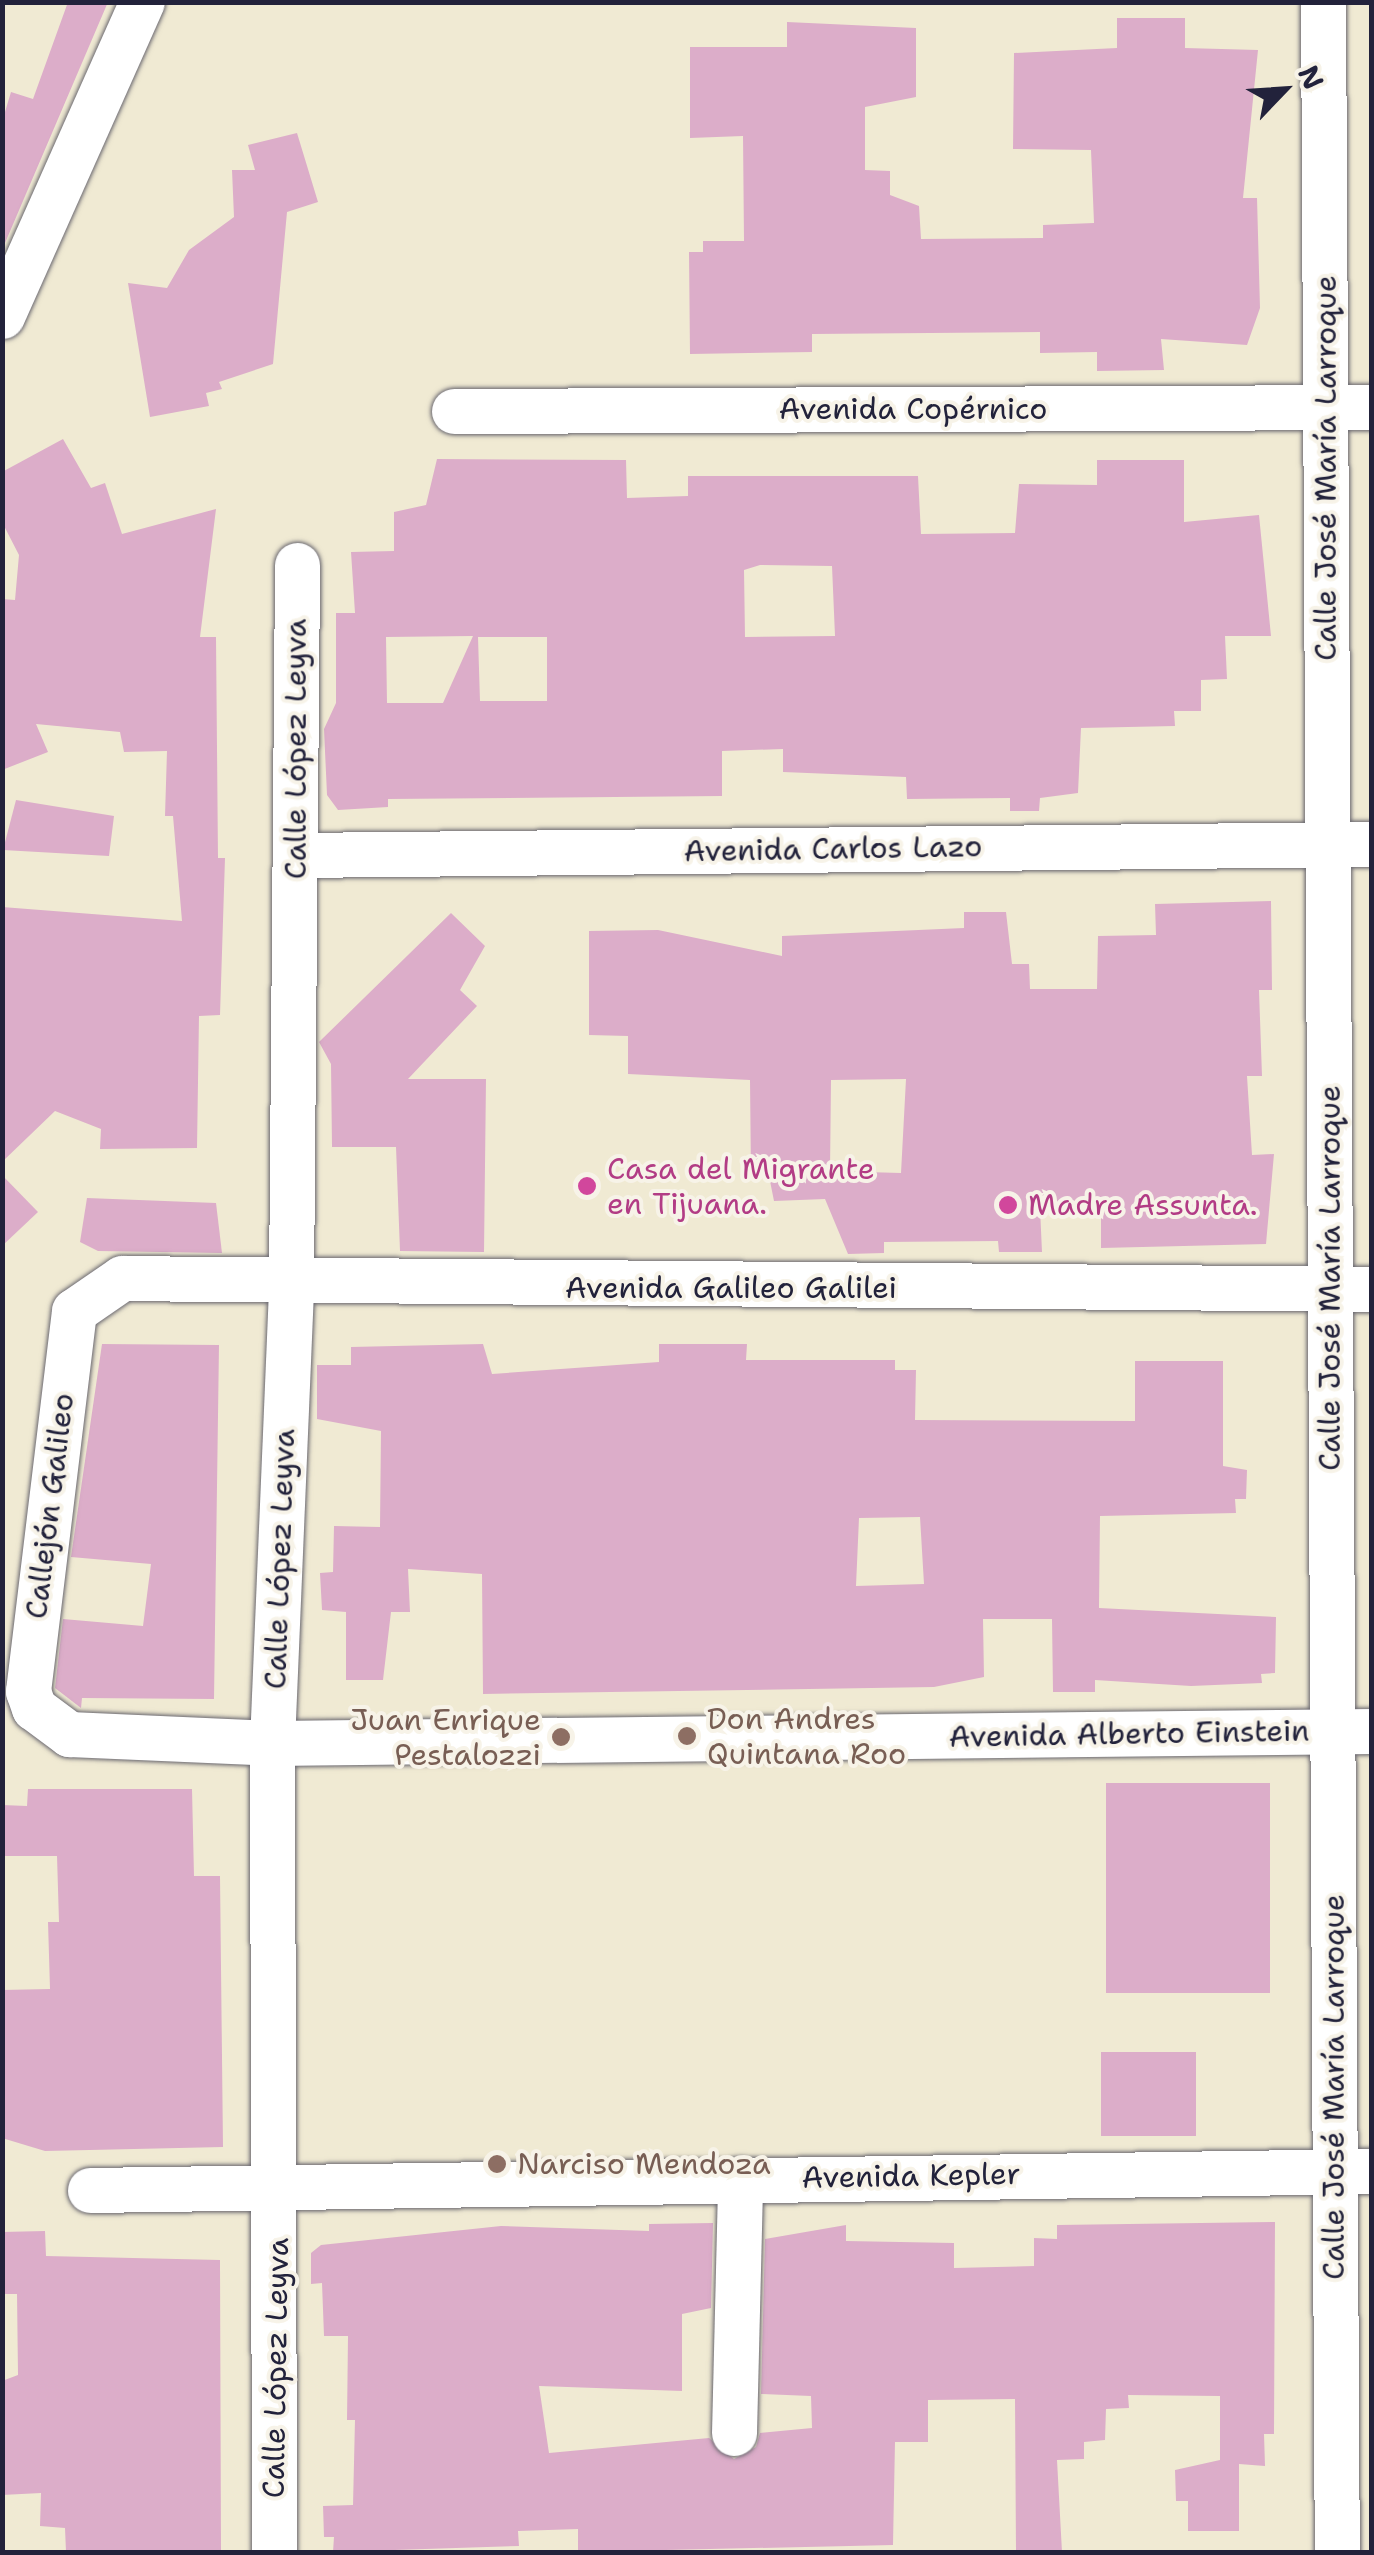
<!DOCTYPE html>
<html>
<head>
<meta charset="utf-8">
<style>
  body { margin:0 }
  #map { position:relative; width:1374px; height:2555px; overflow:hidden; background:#f0ead3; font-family:"Shantell Sans",sans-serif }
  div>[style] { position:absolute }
  .building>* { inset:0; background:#dcadc9; transform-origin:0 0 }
  .roads { filter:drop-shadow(0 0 2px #6a6870) drop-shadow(0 0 2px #6a6870) }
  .minor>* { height:45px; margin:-22.5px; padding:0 22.5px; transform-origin:22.5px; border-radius:22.5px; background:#fff }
  .dots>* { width:28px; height:28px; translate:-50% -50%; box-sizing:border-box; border:5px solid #f7f3e8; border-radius:50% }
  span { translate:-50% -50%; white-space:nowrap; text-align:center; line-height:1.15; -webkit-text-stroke:8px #f7f3e8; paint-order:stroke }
  .street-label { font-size:30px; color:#22223b }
  .hotel-label { font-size:30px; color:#b23c85 }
  .left { translate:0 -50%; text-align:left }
  .education-label { font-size:30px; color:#785e54 }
  .right { translate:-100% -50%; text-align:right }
  .frame { position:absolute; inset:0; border:5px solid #22223b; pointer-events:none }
  .north { position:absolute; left:1234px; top:40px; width:100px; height:100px; -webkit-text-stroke:8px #f7f3e8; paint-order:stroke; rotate:65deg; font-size:28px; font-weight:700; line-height:40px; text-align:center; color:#22223b }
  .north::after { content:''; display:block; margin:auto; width:35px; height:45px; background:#22223b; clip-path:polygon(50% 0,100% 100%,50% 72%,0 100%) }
</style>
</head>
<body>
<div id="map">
  <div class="building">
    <i style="clip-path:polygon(68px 2px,108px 2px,2px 250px,2px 122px,11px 92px,33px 99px)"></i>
    <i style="clip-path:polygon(1117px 18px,1185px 18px,1185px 48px,1258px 50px,1243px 198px,1257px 198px,1260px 308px,1247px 345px,1161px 339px,1164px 370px,1097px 371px,1097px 352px,1040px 353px,1040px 332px,812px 334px,812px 352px,690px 354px,689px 252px,703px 252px,703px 241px,744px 241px,743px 136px,690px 138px,690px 47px,787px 47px,787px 22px,916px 28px,916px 97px,865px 107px,865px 170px,890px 171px,890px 195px,919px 206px,921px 239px,1043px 238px,1043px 225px,1094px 223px,1091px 150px,1013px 149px,1014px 53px,1117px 48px)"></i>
    <i style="clip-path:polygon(297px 133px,318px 202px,287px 212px,273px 364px,219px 382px,222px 389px,206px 393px,209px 406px,150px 417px,128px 283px,167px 288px,189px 250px,234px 217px,232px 170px,255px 170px,248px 145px)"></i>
    <i style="clip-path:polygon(63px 439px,91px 488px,105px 483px,122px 534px,216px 509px,200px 637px,216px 637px,218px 858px,225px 858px,220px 1015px,199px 1016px,197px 1148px,100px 1149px,101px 1129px,55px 1111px,2px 1162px,2px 907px,182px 921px,173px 816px,165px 816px,167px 751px,124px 752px,120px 732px,36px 724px,48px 752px,2px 770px,2px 599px,15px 600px,19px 555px,2px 522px,2px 472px)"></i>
    <i style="clip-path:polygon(evenodd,437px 459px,626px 460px,627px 498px,688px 496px,688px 476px,918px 476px,921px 534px,1015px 533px,1019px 484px,1097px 485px,1097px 460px,1184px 460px,1184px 522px,1259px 515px,1271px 636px,1225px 636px,1227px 679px,1201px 680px,1201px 711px,1174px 711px,1175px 726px,1081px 728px,1078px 793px,1040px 798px,1039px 811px,1010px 811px,1010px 798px,907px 799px,906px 777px,783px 772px,783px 749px,722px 751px,722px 796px,388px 799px,388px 807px,338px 810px,327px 795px,324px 729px,336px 703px,336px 613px,355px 613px,351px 552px,394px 551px,394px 512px,426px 505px,437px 459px,760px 565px,832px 566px,835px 636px,745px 637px,744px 570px,760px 565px,437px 459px,473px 636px,443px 703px,387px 703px,386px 637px,473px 636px,437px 459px,478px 637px,547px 637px,547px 701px,480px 701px,478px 637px)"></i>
    <i style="clip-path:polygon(16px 800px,114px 816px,109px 856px,3px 850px)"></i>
    <i style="clip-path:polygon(evenodd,1271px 901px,1272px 990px,1259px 990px,1262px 1076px,1247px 1076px,1252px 1155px,1274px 1154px,1266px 1244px,1101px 1248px,1101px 1205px,1040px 1208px,1042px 1252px,999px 1252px,998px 1241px,884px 1242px,884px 1253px,848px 1254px,825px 1199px,774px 1201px,769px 1176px,751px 1176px,750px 1080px,628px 1074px,628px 1036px,589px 1035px,589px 931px,658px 930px,782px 956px,782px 936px,964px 928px,964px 912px,1006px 912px,1012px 964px,1029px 964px,1030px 989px,1097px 989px,1098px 936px,1156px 935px,1155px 904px,1271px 901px,906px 1079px,901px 1173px,830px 1171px,831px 1080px,906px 1079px)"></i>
    <i style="clip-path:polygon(451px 913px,485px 946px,460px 990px,477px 1006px,408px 1079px,486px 1079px,484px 1252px,400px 1251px,396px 1147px,332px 1147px,331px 1064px,319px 1042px)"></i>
    <i style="clip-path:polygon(2px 1175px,38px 1212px,2px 1246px)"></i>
    <i style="clip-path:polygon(87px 1198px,216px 1203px,222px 1253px,98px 1251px,80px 1242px)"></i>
    <i style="clip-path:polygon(102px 1344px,219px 1345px,214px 1699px,82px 1698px,81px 1708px,55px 1688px,63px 1619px,143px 1626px,151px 1564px,71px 1557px)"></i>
    <i style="clip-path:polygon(evenodd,483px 1344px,492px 1374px,659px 1362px,659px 1344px,747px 1344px,746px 1360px,895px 1360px,895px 1370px,916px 1370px,915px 1420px,1135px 1421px,1135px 1361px,1223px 1361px,1223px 1466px,1247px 1470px,1246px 1499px,1235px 1499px,1236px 1513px,1100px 1516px,1099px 1608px,1276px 1617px,1275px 1673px,1261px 1674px,1262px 1683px,1191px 1686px,1095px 1680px,1095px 1692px,1053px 1692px,1052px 1619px,983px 1619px,984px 1677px,934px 1687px,483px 1694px,482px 1574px,408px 1569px,410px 1612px,391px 1612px,383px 1680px,346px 1680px,346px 1612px,322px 1610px,320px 1573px,333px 1572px,334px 1526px,380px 1527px,381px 1431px,317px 1419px,317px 1365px,351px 1365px,351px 1347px,483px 1344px,920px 1517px,924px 1584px,856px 1586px,859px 1518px,920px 1517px)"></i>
    <i style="left:1270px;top:1783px;width:210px;height:164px;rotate:90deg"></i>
    <i style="clip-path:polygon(28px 1789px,192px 1789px,194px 1876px,220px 1876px,223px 2147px,45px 2151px,2px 2138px,2px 1990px,50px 1989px,48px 1922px,59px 1922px,57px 1856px,2px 1856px,2px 1805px,27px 1806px)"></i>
    <i style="left:1196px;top:2052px;width:84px;height:95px;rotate:90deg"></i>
    <i style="clip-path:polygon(1275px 2222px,1274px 2434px,1264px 2434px,1265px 2466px,1239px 2464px,1239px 2531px,1188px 2531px,1188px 2501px,1176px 2501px,1175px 2470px,1220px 2460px,1220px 2396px,1128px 2395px,1129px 2408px,1106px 2409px,1105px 2440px,1084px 2442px,1084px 2459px,1057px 2460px,1062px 2552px,1016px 2552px,1015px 2399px,928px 2400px,928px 2442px,895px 2442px,893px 2545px,578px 2552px,578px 2529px,518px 2531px,519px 2546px,333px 2552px,334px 2537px,324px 2537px,323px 2506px,353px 2505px,355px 2420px,347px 2420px,348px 2336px,324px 2336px,322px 2283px,311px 2284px,311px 2253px,321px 2245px,501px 2226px,649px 2231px,649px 2224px,713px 2223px,711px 2308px,682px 2314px,682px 2391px,539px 2386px,549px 2453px,709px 2438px,734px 2459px,756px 2447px,760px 2433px,812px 2428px,811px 2396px,761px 2394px,765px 2239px,846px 2225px,846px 2241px,954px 2243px,954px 2268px,1034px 2266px,1034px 2238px,1057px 2239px,1057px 2225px)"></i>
    <i style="clip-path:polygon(45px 2231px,46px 2256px,220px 2260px,221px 2552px,66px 2552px,65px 2528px,40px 2526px,41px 2493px,2px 2495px,2px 2381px,18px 2375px,17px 2294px,2px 2294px,2px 2232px)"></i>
  </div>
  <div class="roads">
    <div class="minor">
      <i style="left:1323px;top:2px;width:2550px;rotate:89.69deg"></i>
      <i style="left:2px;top:316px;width:344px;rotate:-66deg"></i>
      <i style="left:454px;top:411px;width:918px;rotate:-0.25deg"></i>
      <i style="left:295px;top:855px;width:1077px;rotate:-0.59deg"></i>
      <i style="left:1372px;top:1289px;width:1250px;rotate:-179.5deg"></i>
      <i style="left:122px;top:1278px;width:58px;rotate:145.5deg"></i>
      <i style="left:74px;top:1311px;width:383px;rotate:96.9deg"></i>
      <i style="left:28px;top:1691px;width:18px;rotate:71deg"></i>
      <i style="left:34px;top:1708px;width:44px;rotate:36.6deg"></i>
      <i style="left:69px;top:1734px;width:203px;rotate:2.5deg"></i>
      <i style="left:272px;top:1743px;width:1100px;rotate:-0.63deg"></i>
      <i style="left:90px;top:2190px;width:1282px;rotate:-0.85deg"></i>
      <i style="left:734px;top:2433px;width:254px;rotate:-88.6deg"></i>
      <i style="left:274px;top:2552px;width:809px;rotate:-90.14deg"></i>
      <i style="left:272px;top:1743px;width:456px;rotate:-87.6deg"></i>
      <i style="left:291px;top:1287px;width:722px;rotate:-89.52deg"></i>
    </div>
  </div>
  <div class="dots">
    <i style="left:587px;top:1186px;background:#d1479c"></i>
    <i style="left:1008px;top:1205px;background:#d1479c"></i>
    <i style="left:687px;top:1736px;background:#8d6e63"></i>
    <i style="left:561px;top:1737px;background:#8d6e63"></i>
    <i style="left:497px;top:2164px;background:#8d6e63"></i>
  </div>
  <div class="street-label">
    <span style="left:913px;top:409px">Avenida Copérnico</span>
    <span style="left:1326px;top:468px;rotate:-90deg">Calle José María Larroque</span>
    <span style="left:296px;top:749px;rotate:-90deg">Calle López Leyva</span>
    <span style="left:833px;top:849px;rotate:-1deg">Avenida Carlos Lazo</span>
    <span style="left:1330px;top:1278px;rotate:-90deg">Calle José María Larroque</span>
    <span style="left:731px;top:1288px">Avenida Galileo Galilei</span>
    <span style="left:50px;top:1506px;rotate:-83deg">Callejón Galileo</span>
    <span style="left:280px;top:1559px;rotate:-88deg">Calle López Leyva</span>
    <span style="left:1129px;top:1734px;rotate:-1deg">Avenida Alberto Einstein</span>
    <span style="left:1334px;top:2087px;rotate:-90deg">Calle José María Larroque</span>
    <span style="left:911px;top:2176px;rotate:-1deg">Avenida Kepler</span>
    <span style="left:276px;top:2368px;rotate:-89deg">Calle López Leyva</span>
  </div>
  <div class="hotel-label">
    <span class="left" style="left:607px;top:1186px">Casa del Migrante<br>en Tijuana.</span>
    <span class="left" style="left:1028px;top:1205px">Madre Assunta.</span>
  </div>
  <div class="education-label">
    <span class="left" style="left:707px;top:1736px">Don Andres<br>Quintana Roo</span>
    <span class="right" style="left:541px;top:1737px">Juan Enrique<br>Pestalozzi</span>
    <span class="left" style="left:517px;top:2164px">Narciso Mendoza</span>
  </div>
  <div class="frame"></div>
  <div class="north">N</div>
</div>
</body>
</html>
